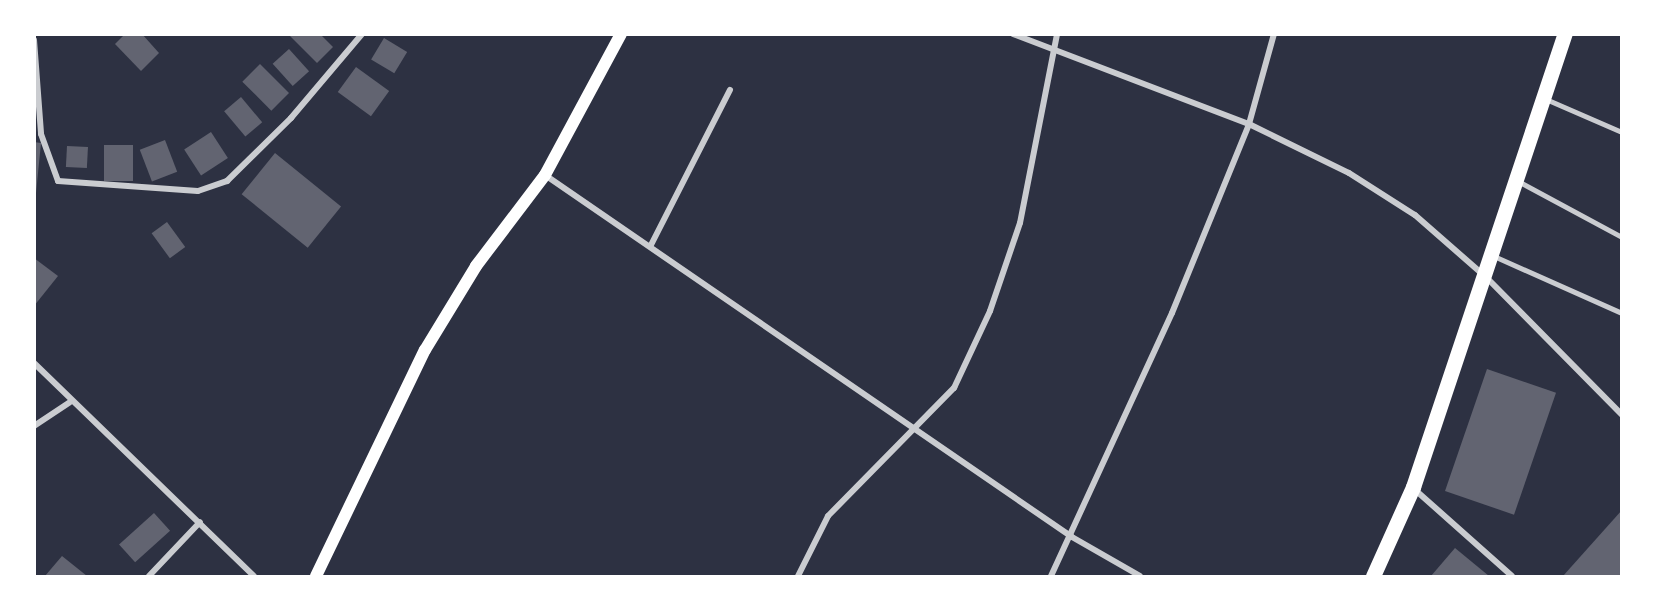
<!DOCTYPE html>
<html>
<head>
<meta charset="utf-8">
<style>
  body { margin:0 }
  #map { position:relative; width:1656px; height:611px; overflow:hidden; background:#2d3142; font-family:"Roboto Serif",serif }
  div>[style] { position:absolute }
  .building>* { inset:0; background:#626471; transform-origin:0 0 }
  .service>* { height:4.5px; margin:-2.25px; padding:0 2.25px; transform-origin:2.25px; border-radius:2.25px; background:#caccd0 }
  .minor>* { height:6px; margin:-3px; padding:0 3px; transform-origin:3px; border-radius:3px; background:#caccd0 }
  .secondary>* { height:12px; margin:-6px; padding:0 6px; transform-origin:6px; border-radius:6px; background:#fff }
  .primary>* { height:15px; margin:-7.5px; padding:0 7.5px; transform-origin:7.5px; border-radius:7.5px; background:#fff }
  span { translate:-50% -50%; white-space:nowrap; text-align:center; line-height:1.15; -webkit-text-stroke:4.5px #fff; paint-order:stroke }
  .frame { position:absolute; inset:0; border:36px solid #fff; pointer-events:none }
</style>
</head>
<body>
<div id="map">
  <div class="building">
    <i style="clip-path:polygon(125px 34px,142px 34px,159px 53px,141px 71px,115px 44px)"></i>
    <i style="clip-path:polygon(288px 34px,320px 34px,333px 47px,317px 63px)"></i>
    <i style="left:384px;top:38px;width:27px;height:25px;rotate:31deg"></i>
    <i style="left:289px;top:49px;width:30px;height:22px;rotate:48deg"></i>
    <i style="left:260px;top:64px;width:41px;height:25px;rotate:45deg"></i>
    <i style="left:356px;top:67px;width:41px;height:31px;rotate:36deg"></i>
    <i style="left:241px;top:97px;width:33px;height:22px;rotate:50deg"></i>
    <i style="left:211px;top:132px;width:31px;height:32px;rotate:57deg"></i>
    <i style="left:165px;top:140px;width:34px;height:27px;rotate:69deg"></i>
    <i style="clip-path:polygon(34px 142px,41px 143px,36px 193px,34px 193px)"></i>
    <i style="left:104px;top:145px;width:29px;height:36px"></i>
    <i style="left:67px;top:146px;width:21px;height:21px;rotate:3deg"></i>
    <i style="left:275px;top:153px;width:85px;height:53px;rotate:39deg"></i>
    <i style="left:167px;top:222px;width:31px;height:19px;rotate:54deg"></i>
    <i style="clip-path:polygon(34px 258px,58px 276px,34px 306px)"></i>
    <i style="left:1487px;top:369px;width:73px;height:129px;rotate:19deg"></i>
    <i style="clip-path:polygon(1622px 510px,1622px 576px,1563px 576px)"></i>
    <i style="left:154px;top:513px;width:24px;height:47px;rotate:48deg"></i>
    <i style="clip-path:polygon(1455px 548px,1489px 576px,1431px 576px)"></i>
    <i style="clip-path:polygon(62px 556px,87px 576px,45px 576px)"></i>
  </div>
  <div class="service">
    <i style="left:1546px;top:99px;width:83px;rotate:23.5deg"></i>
    <i style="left:1518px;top:181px;width:118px;rotate:28.3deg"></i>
    <i style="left:1494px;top:256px;width:140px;rotate:24deg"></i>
  </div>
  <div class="minor">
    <i style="left:1013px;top:34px;width:253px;rotate:20.9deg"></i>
    <i style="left:1249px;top:124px;width:111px;rotate:26.1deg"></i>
    <i style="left:1349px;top:173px;width:78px;rotate:32.5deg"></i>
    <i style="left:1415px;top:215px;width:96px;rotate:41.2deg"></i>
    <i style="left:1487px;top:278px;width:192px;rotate:45.4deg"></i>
    <i style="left:34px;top:40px;width:94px;rotate:85.7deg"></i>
    <i style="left:41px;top:134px;width:50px;rotate:70.1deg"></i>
    <i style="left:58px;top:181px;width:140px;rotate:4.1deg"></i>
    <i style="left:198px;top:191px;width:31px;rotate:-19deg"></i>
    <i style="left:227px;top:181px;width:90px;rotate:-44.5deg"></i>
    <i style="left:291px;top:118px;width:110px;rotate:-49.8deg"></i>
    <i style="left:545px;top:175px;width:639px;rotate:34.49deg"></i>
    <i style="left:1072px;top:537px;width:78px;rotate:29.8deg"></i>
    <i style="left:651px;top:245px;width:174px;rotate:-63deg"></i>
    <i style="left:34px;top:363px;width:306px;rotate:44.1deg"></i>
    <i style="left:34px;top:426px;width:43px;rotate:-33.7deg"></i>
    <i style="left:1413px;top:488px;width:132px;rotate:41.6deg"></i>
    <i style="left:149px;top:576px;width:74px;rotate:-46.6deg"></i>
    <i style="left:798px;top:576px;width:67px;rotate:-63.4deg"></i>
    <i style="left:828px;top:516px;width:180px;rotate:-45.5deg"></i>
    <i style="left:954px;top:388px;width:85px;rotate:-64.9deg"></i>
    <i style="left:990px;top:311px;width:93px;rotate:-71.2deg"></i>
    <i style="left:1020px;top:223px;width:193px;rotate:-78.9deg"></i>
    <i style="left:1051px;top:576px;width:289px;rotate:-65.3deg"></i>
    <i style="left:1172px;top:313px;width:204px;rotate:-67.8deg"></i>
    <i style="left:1249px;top:124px;width:93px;rotate:-74.5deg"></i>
  </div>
  <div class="secondary">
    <i style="left:316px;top:576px;width:251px;rotate:-64.3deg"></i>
    <i style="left:425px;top:350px;width:98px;rotate:-58.7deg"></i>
    <i style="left:476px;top:266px;width:114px;rotate:-52.8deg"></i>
    <i style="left:545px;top:175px;width:160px;rotate:-61.7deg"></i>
  </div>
  <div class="primary">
    <i style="left:1373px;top:576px;width:98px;rotate:-65.8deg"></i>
    <i style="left:1413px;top:487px;width:478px;rotate:-71.5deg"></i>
  </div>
  <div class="frame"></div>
</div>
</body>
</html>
